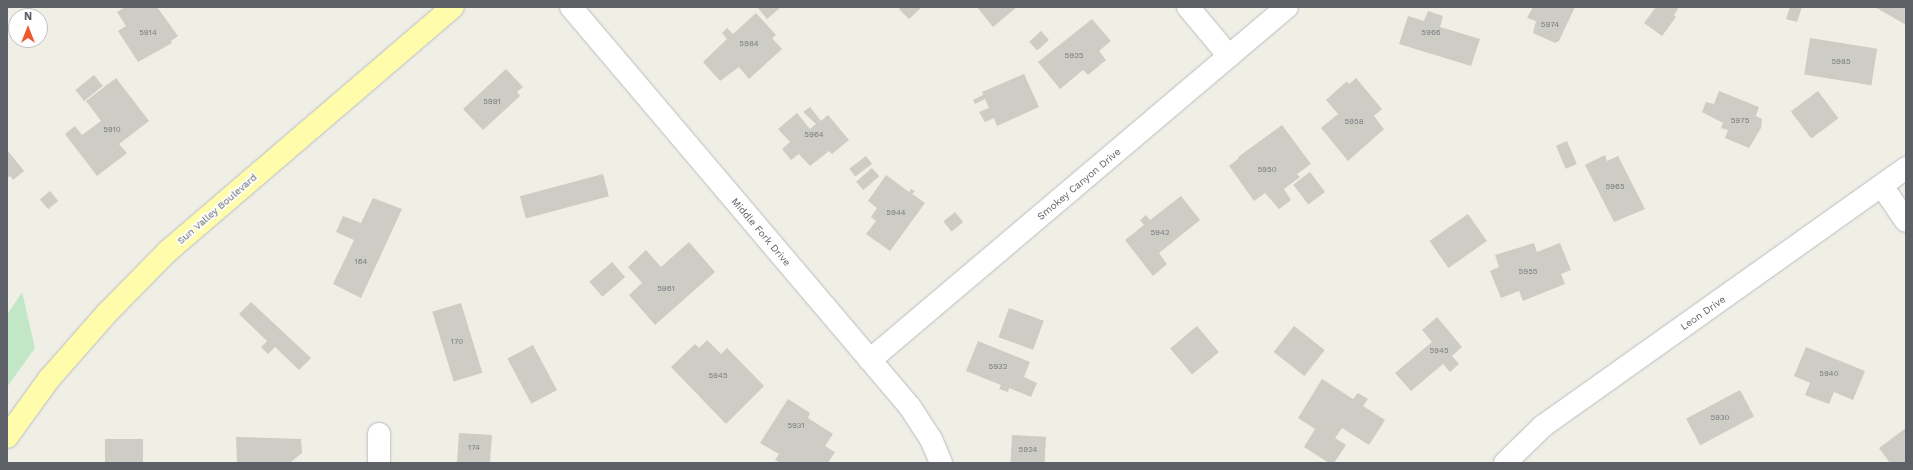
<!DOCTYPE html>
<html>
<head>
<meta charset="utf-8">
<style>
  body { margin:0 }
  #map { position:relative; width:1913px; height:470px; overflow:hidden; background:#f0efe6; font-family:"Work Sans",sans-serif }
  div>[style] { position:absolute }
  .green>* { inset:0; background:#c2e7c7 }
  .building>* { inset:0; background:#cdccc5; transform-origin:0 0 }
  .roads { filter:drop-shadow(0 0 1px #babcc1) drop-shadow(0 0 1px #babcc1) }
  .street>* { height:22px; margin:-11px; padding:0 11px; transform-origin:11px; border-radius:11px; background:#fff }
  .secondary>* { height:22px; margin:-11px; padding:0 11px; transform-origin:11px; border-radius:11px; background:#fff }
  .primary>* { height:22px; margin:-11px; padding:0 11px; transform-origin:11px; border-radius:11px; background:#fffdab }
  span { translate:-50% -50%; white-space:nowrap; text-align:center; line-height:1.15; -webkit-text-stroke:3.5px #fff; paint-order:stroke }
  .number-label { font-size:8px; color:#797b7e }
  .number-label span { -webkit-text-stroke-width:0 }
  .street-label { font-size:10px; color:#5d6066 }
  .frame { position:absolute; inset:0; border:8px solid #5d6066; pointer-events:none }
  .north { position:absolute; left:8px; top:8px; width:40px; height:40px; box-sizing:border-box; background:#fff; border:1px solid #bebfc2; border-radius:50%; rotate:0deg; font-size:11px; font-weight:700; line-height:16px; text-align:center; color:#5d6066 }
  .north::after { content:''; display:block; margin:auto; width:14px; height:18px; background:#ec592f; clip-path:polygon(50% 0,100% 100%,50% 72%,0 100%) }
</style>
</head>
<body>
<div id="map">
  <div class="green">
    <i style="clip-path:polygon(22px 292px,35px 348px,7px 387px,7px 315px)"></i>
  </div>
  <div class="building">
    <i style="clip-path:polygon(125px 7px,157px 7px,178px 36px,171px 41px,172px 43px,138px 62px,118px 31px,126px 26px,117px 12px)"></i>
    <i style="clip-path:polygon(759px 7px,781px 7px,767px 19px,758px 8px)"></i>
    <i style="clip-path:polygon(901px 7px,922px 7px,909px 19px,899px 9px)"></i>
    <i style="clip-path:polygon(977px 7px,1017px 7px,993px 27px)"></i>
    <i style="clip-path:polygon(1533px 7px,1575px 7px,1559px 41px,1555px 43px,1533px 33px,1536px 21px,1527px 18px)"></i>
    <i style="clip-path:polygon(1656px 7px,1679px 7px,1674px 15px,1676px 17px,1662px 36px,1644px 23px)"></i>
    <i style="clip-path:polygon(1790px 7px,1802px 7px,1797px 22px,1786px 19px)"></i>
    <i style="clip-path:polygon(1875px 7px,1906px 7px,1906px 25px)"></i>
    <i style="clip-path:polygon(1428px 11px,1443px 16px,1440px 27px,1480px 39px,1471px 66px,1399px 44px,1408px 16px,1424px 21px)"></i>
    <i style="clip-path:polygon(756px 13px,776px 35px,772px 38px,782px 49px,749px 79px,739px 67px,720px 81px,703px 62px,727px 39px,722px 33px,727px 28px,733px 34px)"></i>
    <i style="clip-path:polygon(1092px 19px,1111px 41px,1099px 51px,1106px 60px,1088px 75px,1083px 70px,1060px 89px,1038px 62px)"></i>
    <i style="left:1041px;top:31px;width:12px;height:16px;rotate:48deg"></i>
    <i style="left:1810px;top:38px;width:68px;height:37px;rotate:9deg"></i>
    <i style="clip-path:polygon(506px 69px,523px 87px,517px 92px,520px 96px,483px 130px,463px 109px)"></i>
    <i style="clip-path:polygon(1024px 74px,1039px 107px,997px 126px,994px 118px,985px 122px,979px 112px,989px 108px,985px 99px,975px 104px,973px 100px,983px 95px,982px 92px)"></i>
    <i style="left:94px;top:75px;width:14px;height:24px;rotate:51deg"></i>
    <i style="clip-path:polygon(116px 78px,149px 121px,119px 144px,127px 153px,97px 176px,65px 134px,75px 126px,82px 135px,101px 121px,86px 101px)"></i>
    <i style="clip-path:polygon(1356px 78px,1382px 109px,1374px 116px,1384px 129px,1348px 161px,1321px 128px,1338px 114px,1326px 100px,1347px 81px,1349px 84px)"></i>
    <i style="clip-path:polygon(1719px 91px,1759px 107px,1756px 116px,1762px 119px,1761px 128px,1749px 148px,1725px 138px,1728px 130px,1721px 128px,1723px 123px,1702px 112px,1706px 102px,1714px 104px)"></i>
    <i style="left:1818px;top:91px;width:34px;height:34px;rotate:53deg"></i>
    <i style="clip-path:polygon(810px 107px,821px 121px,828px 115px,849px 140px,832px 154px,829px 151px,810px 166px,799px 154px,791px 160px,782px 149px,790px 142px,778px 129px,797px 113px,810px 129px,816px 124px,803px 112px)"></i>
    <i style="clip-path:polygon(1282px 125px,1311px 164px,1297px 174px,1300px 177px,1284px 189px,1291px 200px,1279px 209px,1265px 193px,1254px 201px,1229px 166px,1239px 158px,1238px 157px)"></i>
    <i style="left:1567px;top:141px;width:25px;height:12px;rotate:67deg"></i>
    <i style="clip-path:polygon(7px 150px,24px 171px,13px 180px,10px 176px,7px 178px)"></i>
    <i style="clip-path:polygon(1605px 155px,1607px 161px,1618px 156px,1645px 209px,1614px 222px,1585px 165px)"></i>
    <i style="left:866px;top:156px;width:10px;height:21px;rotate:53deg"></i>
    <i style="left:872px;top:168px;width:11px;height:21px;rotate:49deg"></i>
    <i style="left:1310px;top:172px;width:25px;height:21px;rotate:53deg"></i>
    <i style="left:603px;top:174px;width:23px;height:86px;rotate:75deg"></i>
    <i style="clip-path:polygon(886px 175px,909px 192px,911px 189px,915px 191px,912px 194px,925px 203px,890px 251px,866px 234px,876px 221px,871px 217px,877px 208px,868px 201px)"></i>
    <i style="left:50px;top:191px;width:13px;height:13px;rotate:51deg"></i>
    <i style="clip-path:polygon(1181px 196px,1200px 220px,1159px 253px,1167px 264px,1153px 276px,1125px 240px,1144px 225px,1140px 220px,1146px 215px,1150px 220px)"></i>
    <i style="clip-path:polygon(373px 198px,402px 209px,361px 298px,333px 284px,354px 240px,336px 232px,343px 216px,361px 223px)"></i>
    <i style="left:955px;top:212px;width:13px;height:15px;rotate:51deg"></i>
    <i style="left:1468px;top:214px;width:33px;height:47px;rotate:55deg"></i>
    <i style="clip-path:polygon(689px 242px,715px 272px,655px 325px,629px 295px,642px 283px,628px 267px,646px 250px,661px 267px)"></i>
    <i style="clip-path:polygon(1534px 243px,1537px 252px,1560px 243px,1571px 270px,1561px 274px,1565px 284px,1523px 301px,1519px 291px,1501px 298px,1490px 271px,1499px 267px,1495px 255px)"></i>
    <i style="left:612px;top:262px;width:20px;height:30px;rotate:49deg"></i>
    <i style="clip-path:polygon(251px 302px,311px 358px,299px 370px,275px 347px,268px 354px,261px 347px,267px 341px,239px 314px)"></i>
    <i style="left:461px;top:303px;width:73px;height:30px;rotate:73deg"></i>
    <i style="left:1009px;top:308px;width:37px;height:31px;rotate:20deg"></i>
    <i style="clip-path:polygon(1437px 317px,1462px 347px,1452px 356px,1459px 364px,1450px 372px,1443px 364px,1411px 391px,1395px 373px,1432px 342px,1422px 330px)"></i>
    <i style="left:1197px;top:326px;width:34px;height:35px;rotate:50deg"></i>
    <i style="left:1294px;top:326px;width:39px;height:33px;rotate:38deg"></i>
    <i style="clip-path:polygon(707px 340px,721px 354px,727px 348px,764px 386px,726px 424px,671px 367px,695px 344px,699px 348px)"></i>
    <i style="clip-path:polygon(978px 341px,1030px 362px,1024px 377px,1037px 383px,1031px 397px,1009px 388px,1008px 392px,999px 389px,1001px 385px,966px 371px)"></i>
    <i style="left:533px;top:345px;width:51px;height:29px;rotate:62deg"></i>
    <i style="clip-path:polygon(1806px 347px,1865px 371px,1853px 400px,1834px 392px,1829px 404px,1805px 395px,1810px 383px,1794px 376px)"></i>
    <i style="clip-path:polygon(1322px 379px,1353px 399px,1358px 393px,1368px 399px,1363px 406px,1385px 420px,1369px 445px,1342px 428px,1335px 438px,1346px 445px,1334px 463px,1329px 463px,1304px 447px,1315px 429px,1298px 418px)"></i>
    <i style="left:1740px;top:390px;width:30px;height:61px;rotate:62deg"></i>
    <i style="clip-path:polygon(788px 399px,810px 413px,808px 418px,833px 434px,825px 446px,835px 452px,828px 463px,780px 463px,775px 460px,779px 454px,760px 443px)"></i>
    <i style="clip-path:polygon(1906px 428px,1906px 463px,1890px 463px,1879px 448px)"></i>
    <i style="clip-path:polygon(459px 433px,492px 435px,490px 462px,495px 463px,457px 463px)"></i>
    <i style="left:1012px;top:435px;width:34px;height:28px;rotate:3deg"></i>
    <i style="clip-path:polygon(236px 437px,301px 439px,302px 453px,291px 462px,237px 462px)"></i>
    <i style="left:143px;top:439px;width:24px;height:38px;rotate:90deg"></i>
  </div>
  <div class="roads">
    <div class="street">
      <i style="left:1188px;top:7px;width:64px;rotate:50.1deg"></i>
      <i style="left:1882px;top:186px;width:42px;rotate:55.6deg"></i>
      <i style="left:870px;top:360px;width:546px;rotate:-40.25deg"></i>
      <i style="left:379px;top:434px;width:29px;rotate:90deg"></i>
    </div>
    <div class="secondary">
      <i style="left:571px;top:7px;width:524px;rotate:49.72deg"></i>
      <i style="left:910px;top:407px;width:38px;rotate:57deg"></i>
      <i style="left:931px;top:439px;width:26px;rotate:67deg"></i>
      <i style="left:1505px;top:463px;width:53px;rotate:-44.2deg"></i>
      <i style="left:1543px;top:426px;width:445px;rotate:-35.4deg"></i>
    </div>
    <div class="primary">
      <i style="left:7px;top:437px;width:72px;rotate:-54.1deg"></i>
      <i style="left:49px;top:379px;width:88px;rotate:-48.7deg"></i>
      <i style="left:107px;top:313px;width:87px;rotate:-45.5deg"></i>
      <i style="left:168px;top:251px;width:375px;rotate:-40.6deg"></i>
    </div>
  </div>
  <div class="number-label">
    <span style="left:1550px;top:25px">5974</span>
    <span style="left:148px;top:33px">5914</span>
    <span style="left:1431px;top:33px">5966</span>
    <span style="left:749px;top:44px">5984</span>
    <span style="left:1074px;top:56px">5925</span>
    <span style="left:1841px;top:62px">5985</span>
    <span style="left:492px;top:102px">5991</span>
    <span style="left:1740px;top:121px">5975</span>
    <span style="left:1354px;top:122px">5958</span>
    <span style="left:112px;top:130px">5910</span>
    <span style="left:814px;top:135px">5964</span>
    <span style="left:1267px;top:170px">5950</span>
    <span style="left:1615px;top:187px">5965</span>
    <span style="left:896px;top:213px">5944</span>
    <span style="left:1160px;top:233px">5942</span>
    <span style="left:361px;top:262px">164</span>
    <span style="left:1528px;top:272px">5955</span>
    <span style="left:666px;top:289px">5961</span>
    <span style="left:457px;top:342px">170</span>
    <span style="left:1439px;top:351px">5945</span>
    <span style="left:998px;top:367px">5932</span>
    <span style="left:1829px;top:374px">5940</span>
    <span style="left:718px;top:376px">5945</span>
    <span style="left:1720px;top:418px">5930</span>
    <span style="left:796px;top:426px">5931</span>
    <span style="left:474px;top:448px">174</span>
    <span style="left:1028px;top:450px">5924</span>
  </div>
  <div class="street-label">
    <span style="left:1079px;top:184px;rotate:-40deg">Smokey Canyon Drive</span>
    <span style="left:217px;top:209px;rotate:-41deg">Sun Valley Boulevard</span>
    <span style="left:761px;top:232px;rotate:50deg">Middle Fork Drive</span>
    <span style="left:1703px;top:313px;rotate:-35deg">Leon Drive</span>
  </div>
  <div class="frame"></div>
  <div class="north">N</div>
</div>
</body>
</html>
